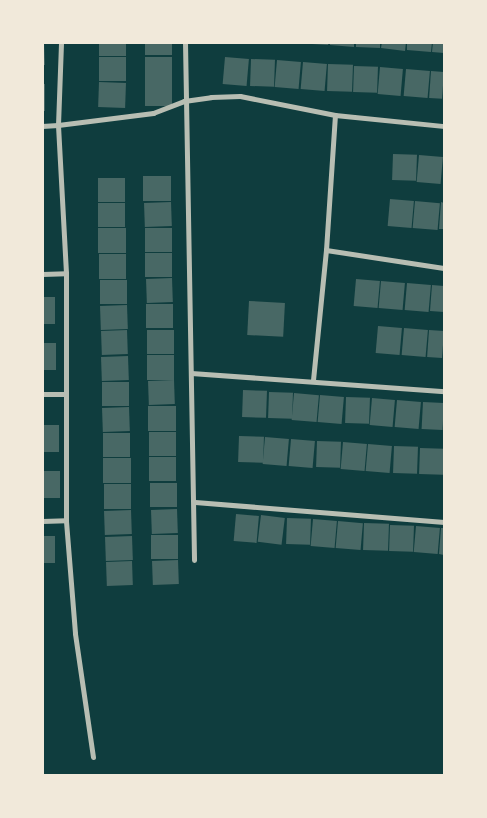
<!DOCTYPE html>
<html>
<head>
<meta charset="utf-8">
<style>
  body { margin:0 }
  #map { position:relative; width:487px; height:818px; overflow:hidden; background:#0f3d3e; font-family:Figtree,sans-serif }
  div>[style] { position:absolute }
  .building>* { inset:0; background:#486865; transform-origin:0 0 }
  .minor>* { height:5px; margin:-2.5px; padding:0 2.5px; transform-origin:2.5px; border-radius:2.5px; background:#b8beb3 }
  span { translate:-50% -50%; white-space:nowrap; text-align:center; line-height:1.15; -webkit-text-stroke:5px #f1e9da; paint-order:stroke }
  .frame { position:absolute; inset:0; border:44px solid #f1e9da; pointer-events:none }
</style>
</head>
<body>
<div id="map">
  <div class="building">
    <i style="clip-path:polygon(42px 42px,44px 42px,45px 65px,42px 65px)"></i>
    <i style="left:99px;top:42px;width:27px;height:14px"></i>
    <i style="left:145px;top:42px;width:27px;height:13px"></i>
    <i style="clip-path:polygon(312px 42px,329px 42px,328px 45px,312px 44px)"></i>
    <i style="clip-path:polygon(330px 42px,354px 42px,354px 47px,330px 45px)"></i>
    <i style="clip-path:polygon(356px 42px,380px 42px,380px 48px,356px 47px)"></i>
    <i style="clip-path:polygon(382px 42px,406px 42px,405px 51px,381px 48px)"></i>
    <i style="clip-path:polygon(407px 42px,432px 42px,431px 52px,407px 50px)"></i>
    <i style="clip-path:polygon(433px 42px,444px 42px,444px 53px,432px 52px)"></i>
    <i style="left:99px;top:57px;width:27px;height:24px"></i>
    <i style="left:145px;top:57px;width:27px;height:49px"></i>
    <i style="left:225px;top:57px;width:24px;height:27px;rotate:5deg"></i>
    <i style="left:251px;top:59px;width:24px;height:27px;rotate:2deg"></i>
    <i style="left:277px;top:60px;width:24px;height:27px;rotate:5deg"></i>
    <i style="left:303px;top:62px;width:24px;height:27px;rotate:5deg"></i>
    <i style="left:328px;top:64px;width:25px;height:27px;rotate:2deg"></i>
    <i style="left:354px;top:66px;width:24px;height:26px;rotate:2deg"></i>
    <i style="left:380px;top:67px;width:23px;height:27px;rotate:5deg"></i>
    <i style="left:406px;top:69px;width:24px;height:27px;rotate:5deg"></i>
    <i style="left:431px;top:71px;width:13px;height:27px;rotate:4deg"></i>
    <i style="left:99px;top:82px;width:27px;height:25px;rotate:2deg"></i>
    <i style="left:42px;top:84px;width:3px;height:27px"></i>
    <i style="left:393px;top:154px;width:24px;height:26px;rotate:2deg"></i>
    <i style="left:419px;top:155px;width:24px;height:27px;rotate:5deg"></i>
    <i style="left:171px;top:176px;width:25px;height:28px;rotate:90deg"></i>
    <i style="left:98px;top:178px;width:27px;height:24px"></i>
    <i style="left:390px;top:199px;width:24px;height:27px;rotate:5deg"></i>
    <i style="left:415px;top:201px;width:25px;height:27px;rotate:5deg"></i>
    <i style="left:171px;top:202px;width:24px;height:27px;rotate:88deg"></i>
    <i style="clip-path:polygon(441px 202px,444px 203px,444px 229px,439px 229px)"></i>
    <i style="left:125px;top:203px;width:24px;height:27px;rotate:90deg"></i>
    <i style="left:126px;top:228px;width:25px;height:28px;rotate:90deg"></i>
    <i style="left:145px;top:228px;width:27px;height:24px"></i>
    <i style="left:172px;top:253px;width:24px;height:27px;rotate:90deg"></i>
    <i style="left:99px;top:254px;width:27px;height:25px"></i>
    <i style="left:172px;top:278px;width:24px;height:26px;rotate:88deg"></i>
    <i style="left:356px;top:279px;width:24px;height:27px;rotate:5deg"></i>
    <i style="left:100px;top:280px;width:27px;height:24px"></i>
    <i style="left:381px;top:281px;width:24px;height:27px;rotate:5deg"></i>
    <i style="left:407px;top:283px;width:24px;height:27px;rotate:5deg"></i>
    <i style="clip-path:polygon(432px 285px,444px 286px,444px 312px,430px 311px)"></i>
    <i style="left:42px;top:297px;width:13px;height:27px"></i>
    <i style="left:249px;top:301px;width:36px;height:34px;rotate:3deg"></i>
    <i style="left:173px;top:304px;width:24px;height:27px;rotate:90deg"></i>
    <i style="left:127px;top:305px;width:24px;height:27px;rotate:88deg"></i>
    <i style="left:378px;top:326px;width:24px;height:27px;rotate:5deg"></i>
    <i style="left:404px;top:328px;width:24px;height:27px;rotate:5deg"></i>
    <i style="left:127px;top:330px;width:24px;height:26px;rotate:88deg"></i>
    <i style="left:147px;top:330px;width:27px;height:24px"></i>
    <i style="left:429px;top:330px;width:15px;height:27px;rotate:4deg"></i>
    <i style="left:42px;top:343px;width:14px;height:27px"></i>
    <i style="left:147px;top:355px;width:27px;height:25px"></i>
    <i style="left:128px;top:356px;width:24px;height:27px;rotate:88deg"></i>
    <i style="left:174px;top:380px;width:24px;height:26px;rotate:88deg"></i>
    <i style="left:102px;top:382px;width:27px;height:24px"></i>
    <i style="left:243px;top:390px;width:24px;height:27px;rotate:2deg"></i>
    <i style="left:269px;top:392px;width:24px;height:26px;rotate:2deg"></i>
    <i style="left:294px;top:393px;width:25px;height:27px;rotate:5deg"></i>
    <i style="left:320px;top:395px;width:24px;height:27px;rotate:5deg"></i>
    <i style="left:346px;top:397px;width:24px;height:26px;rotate:2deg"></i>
    <i style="left:372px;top:398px;width:23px;height:27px;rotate:5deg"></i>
    <i style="left:397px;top:400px;width:24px;height:27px;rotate:5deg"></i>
    <i style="left:423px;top:402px;width:21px;height:27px;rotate:3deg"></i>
    <i style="left:176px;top:406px;width:25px;height:28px;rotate:90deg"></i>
    <i style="left:129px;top:407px;width:24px;height:27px;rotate:88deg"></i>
    <i style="left:42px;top:425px;width:17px;height:27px"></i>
    <i style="left:149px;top:432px;width:27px;height:24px"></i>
    <i style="left:130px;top:433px;width:24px;height:27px;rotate:90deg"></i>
    <i style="left:239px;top:436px;width:25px;height:26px;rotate:2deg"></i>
    <i style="left:265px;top:437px;width:24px;height:27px;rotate:5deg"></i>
    <i style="left:291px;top:439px;width:24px;height:27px;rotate:5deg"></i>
    <i style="left:317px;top:441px;width:24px;height:26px;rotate:2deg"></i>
    <i style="left:343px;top:442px;width:24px;height:27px;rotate:5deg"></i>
    <i style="left:368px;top:444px;width:24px;height:27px;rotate:5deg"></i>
    <i style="left:394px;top:446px;width:24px;height:27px;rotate:2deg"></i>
    <i style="left:420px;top:448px;width:24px;height:26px;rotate:2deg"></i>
    <i style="left:176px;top:457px;width:24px;height:27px;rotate:90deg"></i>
    <i style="left:131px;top:458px;width:25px;height:28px;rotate:90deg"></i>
    <i style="left:42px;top:471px;width:18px;height:27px"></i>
    <i style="left:177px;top:483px;width:24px;height:27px;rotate:90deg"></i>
    <i style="left:104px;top:484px;width:27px;height:25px"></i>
    <i style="left:177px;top:509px;width:24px;height:26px;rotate:88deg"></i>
    <i style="left:131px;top:510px;width:24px;height:27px;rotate:88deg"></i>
    <i style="left:236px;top:514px;width:23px;height:27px;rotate:5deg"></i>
    <i style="left:261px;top:515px;width:24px;height:27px;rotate:7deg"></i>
    <i style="left:287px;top:518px;width:24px;height:26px;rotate:2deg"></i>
    <i style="left:313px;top:519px;width:24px;height:27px;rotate:5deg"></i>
    <i style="left:338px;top:521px;width:25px;height:27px;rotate:5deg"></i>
    <i style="left:364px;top:523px;width:25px;height:27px;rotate:2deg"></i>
    <i style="left:390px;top:525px;width:24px;height:26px;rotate:2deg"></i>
    <i style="left:416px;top:526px;width:24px;height:26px;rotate:5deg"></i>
    <i style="clip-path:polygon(441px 528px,444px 528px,444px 555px,439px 554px)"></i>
    <i style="left:151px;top:535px;width:27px;height:24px"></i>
    <i style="left:42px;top:536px;width:13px;height:27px"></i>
    <i style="left:132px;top:536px;width:24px;height:27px;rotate:88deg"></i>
    <i style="left:178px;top:560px;width:24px;height:26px;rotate:88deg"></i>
    <i style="left:132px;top:561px;width:24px;height:26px;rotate:88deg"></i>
  </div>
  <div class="minor">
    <i style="left:185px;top:42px;width:518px;rotate:89deg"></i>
    <i style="left:42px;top:126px;width:16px;rotate:-4deg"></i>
    <i style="left:58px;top:125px;width:83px;rotate:-87.9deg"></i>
    <i style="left:326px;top:250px;width:119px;rotate:8.7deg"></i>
    <i style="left:42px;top:274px;width:24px;rotate:-2deg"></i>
    <i style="left:191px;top:373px;width:254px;rotate:4.1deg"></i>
    <i style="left:313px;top:380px;width:131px;rotate:-84.3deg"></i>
    <i style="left:326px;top:250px;width:135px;rotate:-86.2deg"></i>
    <i style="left:42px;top:394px;width:22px"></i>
    <i style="left:195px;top:502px;width:250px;rotate:4.6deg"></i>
    <i style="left:42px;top:521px;width:24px;rotate:-2deg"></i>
    <i style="left:93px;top:757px;width:125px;rotate:-98.3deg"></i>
    <i style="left:75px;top:633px;width:113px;rotate:-94.6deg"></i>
    <i style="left:66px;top:520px;width:247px;rotate:-90deg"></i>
    <i style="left:66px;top:273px;width:148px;rotate:-93.1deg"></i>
    <i style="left:58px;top:125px;width:96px;rotate:-7.2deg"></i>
    <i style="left:153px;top:113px;width:33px;rotate:-21deg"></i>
    <i style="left:184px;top:101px;width:27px;rotate:-8deg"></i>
    <i style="left:211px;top:97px;width:29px;rotate:-2deg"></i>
    <i style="left:240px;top:96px;width:97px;rotate:11.3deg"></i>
    <i style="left:335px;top:115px;width:110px;rotate:5.8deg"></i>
  </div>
  <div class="frame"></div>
</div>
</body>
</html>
